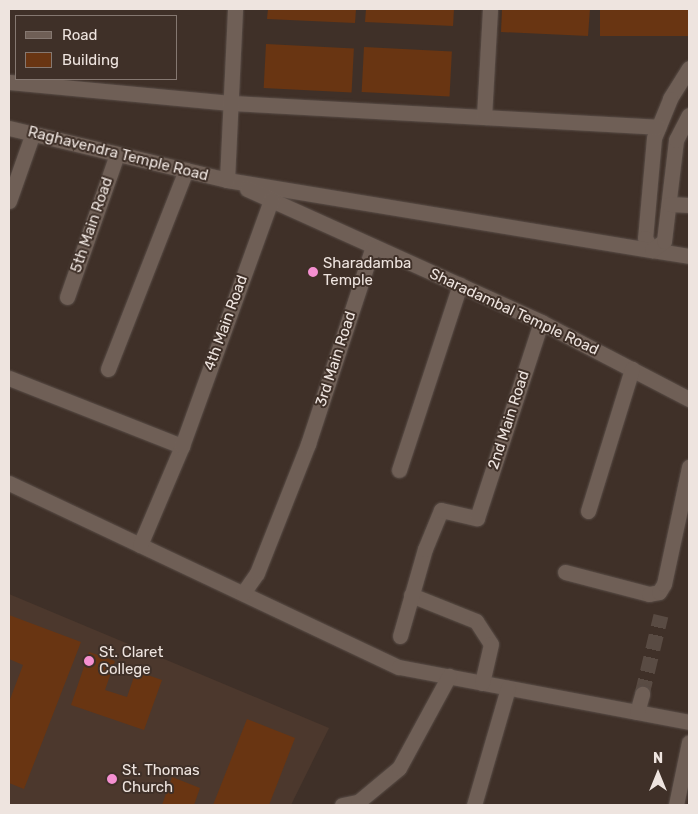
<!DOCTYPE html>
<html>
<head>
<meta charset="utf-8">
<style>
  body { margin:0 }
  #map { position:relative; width:698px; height:814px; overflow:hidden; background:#3f3028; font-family:Rubik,sans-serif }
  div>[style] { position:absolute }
  .built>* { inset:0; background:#4c382d }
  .building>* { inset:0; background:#693512; transform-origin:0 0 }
  .minor-tunnel>* { height:15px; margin-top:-7.5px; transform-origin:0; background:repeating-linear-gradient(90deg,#594b43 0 15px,transparent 0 23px) }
  .roads { filter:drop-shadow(0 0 1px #594d47) drop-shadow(0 0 1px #594d47) }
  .minor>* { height:15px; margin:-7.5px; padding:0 7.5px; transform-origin:7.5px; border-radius:7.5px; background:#6f5f56 }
  .dots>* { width:14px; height:14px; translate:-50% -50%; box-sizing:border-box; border:2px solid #3f3028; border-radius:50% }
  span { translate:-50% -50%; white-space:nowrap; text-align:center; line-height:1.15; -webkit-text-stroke:4px #3f3028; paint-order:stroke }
  .street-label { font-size:15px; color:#eee4df }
  .poi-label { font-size:15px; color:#eee4df }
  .left { translate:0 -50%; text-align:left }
  .frame { position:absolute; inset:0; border:10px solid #eee4df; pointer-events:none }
  .legend { position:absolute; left:15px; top:15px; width:162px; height:65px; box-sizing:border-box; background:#3f3028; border:1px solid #857871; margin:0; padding:6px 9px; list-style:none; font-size:15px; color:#eee4df }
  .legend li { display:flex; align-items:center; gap:10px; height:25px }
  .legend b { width:25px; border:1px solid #857871 }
  .north { position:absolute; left:633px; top:749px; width:50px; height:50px; -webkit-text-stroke:4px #3f3028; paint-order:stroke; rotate:0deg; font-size:14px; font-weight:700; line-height:20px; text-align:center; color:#eee4df }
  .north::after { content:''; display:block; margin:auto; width:18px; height:22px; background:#eee4df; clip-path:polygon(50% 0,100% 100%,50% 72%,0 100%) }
</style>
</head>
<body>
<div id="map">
  <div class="built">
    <i style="clip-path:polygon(9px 594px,329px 728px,291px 805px,9px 805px)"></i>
  </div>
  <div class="building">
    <i style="clip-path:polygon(268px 9px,356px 9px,355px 23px,267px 19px)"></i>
    <i style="clip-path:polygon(366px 9px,454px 9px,453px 26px,365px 22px)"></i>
    <i style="clip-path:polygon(502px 9px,590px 9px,588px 36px,501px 32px)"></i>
    <i style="left:600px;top:9px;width:88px;height:27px"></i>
    <i style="left:266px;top:44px;width:88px;height:44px;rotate:3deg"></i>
    <i style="left:364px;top:47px;width:88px;height:45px;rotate:3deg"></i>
    <i style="clip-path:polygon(9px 615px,81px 642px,24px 789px,9px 783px,9px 702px,23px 665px,9px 659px)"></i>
    <i style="clip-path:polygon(89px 652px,115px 661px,105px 690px,127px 697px,136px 671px,162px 680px,144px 730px,71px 705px)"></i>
    <i style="clip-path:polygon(247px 719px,295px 738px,269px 805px,213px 805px)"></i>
    <i style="clip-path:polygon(172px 777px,200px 788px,194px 805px,162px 805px)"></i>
  </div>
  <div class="minor-tunnel">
    <i style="left:642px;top:694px;width:81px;rotate:-76.5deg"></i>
  </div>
  <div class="roads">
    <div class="minor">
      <i style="left:689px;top:68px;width:36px;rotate:122deg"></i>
      <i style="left:670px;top:99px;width:42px;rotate:112.3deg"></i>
      <i style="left:654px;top:138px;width:100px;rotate:95.1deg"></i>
      <i style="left:645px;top:238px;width:14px;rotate:60deg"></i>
      <i style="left:652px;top:250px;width:37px;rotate:9deg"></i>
      <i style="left:9px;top:82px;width:223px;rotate:5.4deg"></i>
      <i style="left:231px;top:103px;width:428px;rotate:3.2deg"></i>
      <i style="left:484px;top:117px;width:108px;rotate:-86.8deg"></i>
      <i style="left:9px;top:128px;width:224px;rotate:13.4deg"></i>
      <i style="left:227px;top:180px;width:431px;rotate:9.4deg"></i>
      <i style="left:652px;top:250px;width:15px;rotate:-37deg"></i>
      <i style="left:664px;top:241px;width:102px;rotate:-83.2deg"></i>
      <i style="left:676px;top:140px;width:28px;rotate:-63deg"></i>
      <i style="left:227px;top:180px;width:171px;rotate:-87.3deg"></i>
      <i style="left:247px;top:189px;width:323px;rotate:24.3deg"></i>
      <i style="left:541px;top:322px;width:167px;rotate:27.5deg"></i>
      <i style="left:9px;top:201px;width:72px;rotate:-70.6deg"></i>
      <i style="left:670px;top:204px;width:19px;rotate:3deg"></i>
      <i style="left:67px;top:297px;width:151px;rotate:-70.7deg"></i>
      <i style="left:108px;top:369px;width:214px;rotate:-68.6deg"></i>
      <i style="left:9px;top:378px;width:186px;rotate:21.5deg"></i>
      <i style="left:399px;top:470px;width:195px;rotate:-71.8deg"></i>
      <i style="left:9px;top:483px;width:431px;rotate:25.3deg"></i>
      <i style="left:399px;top:667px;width:295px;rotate:10.7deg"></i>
      <i style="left:588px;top:511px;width:149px;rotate:-72.8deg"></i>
      <i style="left:140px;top:545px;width:108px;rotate:-67deg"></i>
      <i style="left:182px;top:446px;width:262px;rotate:-70.1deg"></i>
      <i style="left:565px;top:572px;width:87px;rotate:14.7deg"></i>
      <i style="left:649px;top:594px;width:10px;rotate:-11deg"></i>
      <i style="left:659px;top:592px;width:9px;rotate:-58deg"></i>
      <i style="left:664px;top:584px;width:120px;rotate:-77.9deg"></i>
      <i style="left:243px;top:593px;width:24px;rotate:-55deg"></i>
      <i style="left:257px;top:573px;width:139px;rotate:-68.4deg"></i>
      <i style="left:308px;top:444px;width:208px;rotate:-71.8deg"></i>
      <i style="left:411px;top:595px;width:70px;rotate:21.8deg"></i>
      <i style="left:476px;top:621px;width:27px;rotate:57deg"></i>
      <i style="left:491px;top:644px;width:40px;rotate:103deg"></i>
      <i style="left:400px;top:636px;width:91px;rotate:-74deg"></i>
      <i style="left:425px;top:549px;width:42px;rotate:-67.7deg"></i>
      <i style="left:441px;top:510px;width:37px;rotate:13deg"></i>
      <i style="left:477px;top:518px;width:206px;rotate:-71.9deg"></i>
      <i style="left:637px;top:712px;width:19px;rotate:-74deg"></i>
      <i style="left:342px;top:805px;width:16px;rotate:-11deg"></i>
      <i style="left:358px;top:802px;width:53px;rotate:-39.7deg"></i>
      <i style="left:399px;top:768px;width:105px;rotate:-61.5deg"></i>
      <i style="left:474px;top:805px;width:122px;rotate:-73.8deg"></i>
      <i style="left:676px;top:805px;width:64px;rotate:-78.3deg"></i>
    </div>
  </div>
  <div class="dots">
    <i style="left:313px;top:272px;background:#f590d1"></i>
    <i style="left:89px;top:661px;background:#f590d1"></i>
    <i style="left:112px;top:779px;background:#f590d1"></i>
  </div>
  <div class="street-label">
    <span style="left:118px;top:154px;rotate:14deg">Raghavendra Temple Road</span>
    <span style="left:92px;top:225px;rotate:-71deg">5th Main Road</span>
    <span style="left:514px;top:312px;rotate:25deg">Sharadambal Temple Road</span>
    <span style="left:226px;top:323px;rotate:-70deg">4th Main Road</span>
    <span style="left:336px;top:359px;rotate:-72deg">3rd Main Road</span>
    <span style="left:509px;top:420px;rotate:-72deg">2nd Main Road</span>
  </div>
  <div class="poi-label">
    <span class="left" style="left:323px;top:272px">Sharadamba<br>Temple</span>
    <span class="left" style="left:99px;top:661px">St. Claret<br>College</span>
    <span class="left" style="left:122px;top:779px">St. Thomas<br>Church</span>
  </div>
  <div class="frame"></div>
  <ul class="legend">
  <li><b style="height:6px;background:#6f5f56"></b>Road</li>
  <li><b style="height:14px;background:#693512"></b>Building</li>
  </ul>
  <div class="north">N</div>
</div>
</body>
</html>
